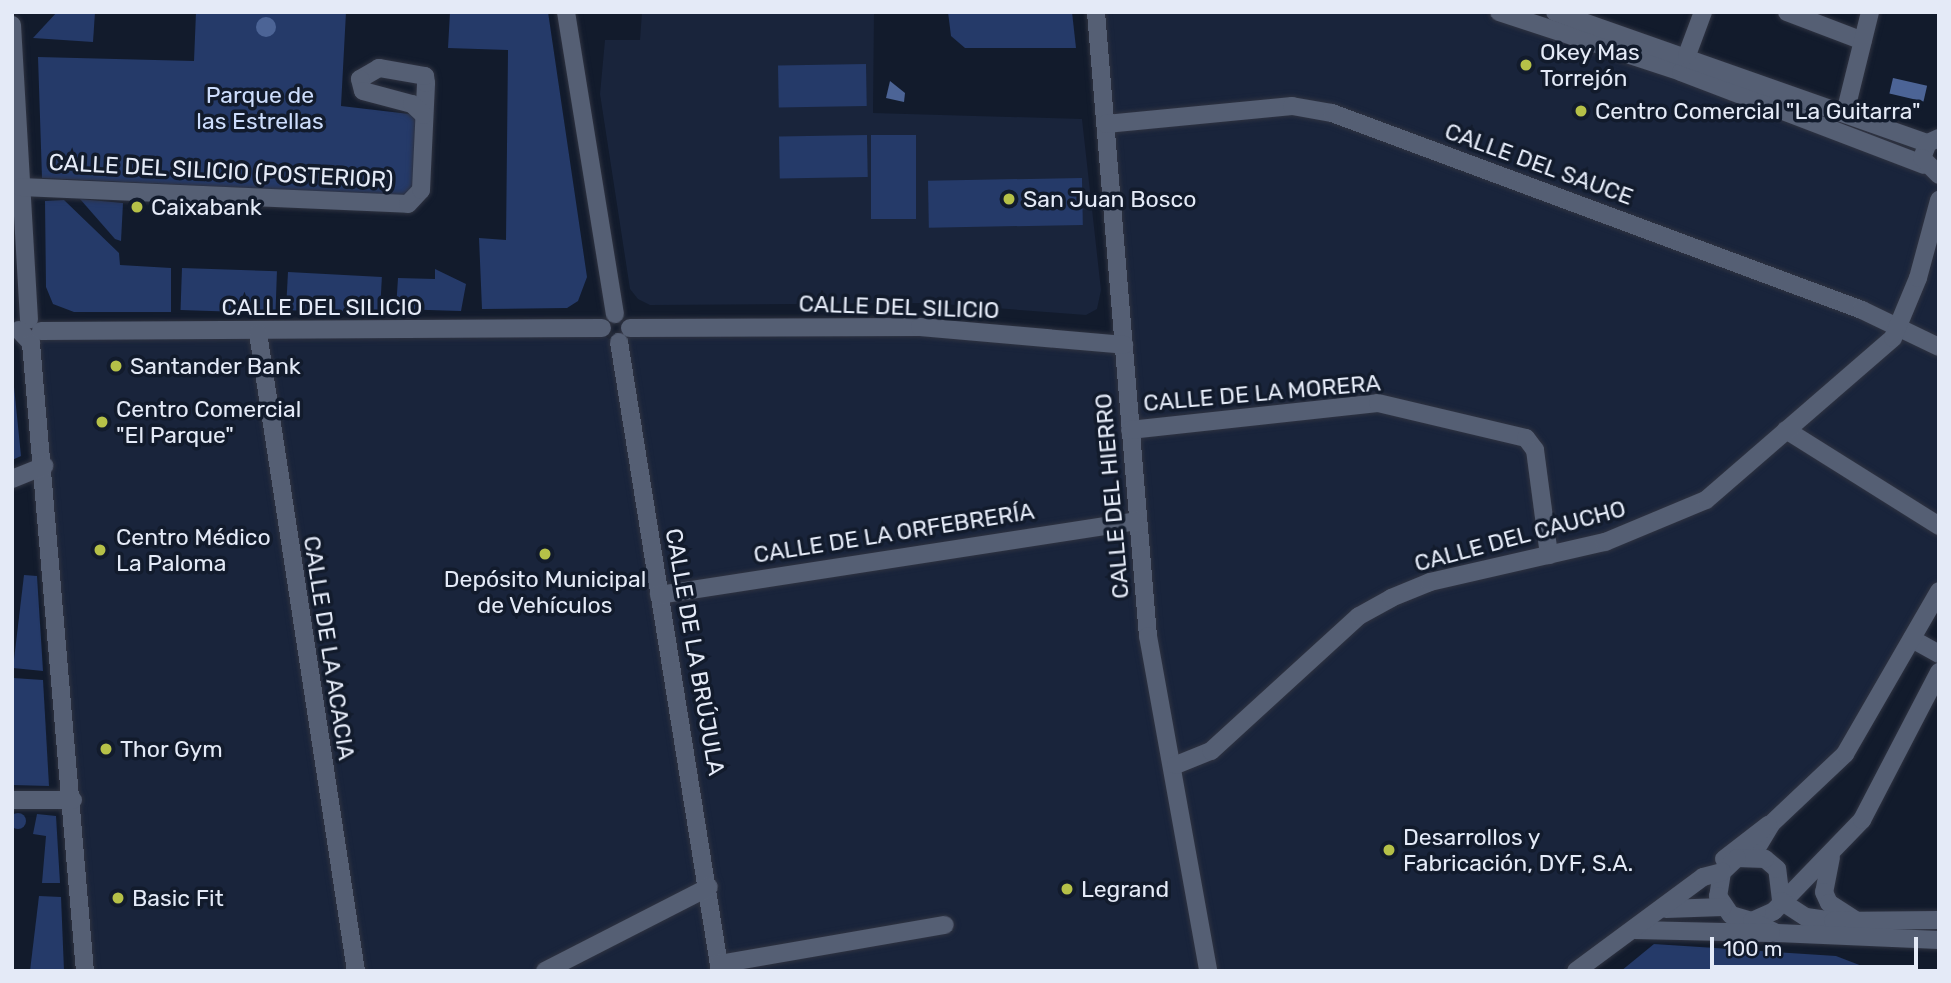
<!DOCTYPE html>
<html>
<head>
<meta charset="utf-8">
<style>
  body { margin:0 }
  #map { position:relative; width:1951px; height:983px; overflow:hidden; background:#121b2c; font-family:Rubik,sans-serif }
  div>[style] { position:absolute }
  .built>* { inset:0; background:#19243b }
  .green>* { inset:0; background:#253a69; transform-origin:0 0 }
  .round { border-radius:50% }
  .water>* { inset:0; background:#4c6496; transform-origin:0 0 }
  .roads { filter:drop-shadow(0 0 2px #2f3341) drop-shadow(0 0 2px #2f3341) }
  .minor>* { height:18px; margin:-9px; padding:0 9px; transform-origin:9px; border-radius:9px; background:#555f74 }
  .dots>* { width:19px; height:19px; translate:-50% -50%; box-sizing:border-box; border:4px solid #121b2c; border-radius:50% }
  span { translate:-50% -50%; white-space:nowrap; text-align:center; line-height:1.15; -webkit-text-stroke:7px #121b2c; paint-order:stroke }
  .poi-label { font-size:23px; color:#e4eaf7 }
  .left { translate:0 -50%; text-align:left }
  .park-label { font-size:23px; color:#cdddfc }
  .street-label { font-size:23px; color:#e4eaf7 }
  .frame { position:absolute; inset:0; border:14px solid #e4eaf7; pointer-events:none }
  .scale { position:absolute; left:1710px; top:937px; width:208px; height:32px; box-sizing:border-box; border:4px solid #e4eaf7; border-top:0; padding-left:9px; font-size:21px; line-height:24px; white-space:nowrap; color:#e4eaf7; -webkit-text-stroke:5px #121b2c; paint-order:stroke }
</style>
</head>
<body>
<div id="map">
  <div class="built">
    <i style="clip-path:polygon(642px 12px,874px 12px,873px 113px,1082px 119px,1101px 290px,1097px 309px,1086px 315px,929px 303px,650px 305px,638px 299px,630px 289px,600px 94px,605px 40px,640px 40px)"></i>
    <i style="clip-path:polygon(1096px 12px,1499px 12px,1939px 175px,1939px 591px,1845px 754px,1744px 856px,1576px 971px,85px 971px,40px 337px,605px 336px,612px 341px,629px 334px,807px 327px,1124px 345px)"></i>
  </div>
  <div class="green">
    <i style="clip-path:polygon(57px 12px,95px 12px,93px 42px,33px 38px)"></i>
    <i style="clip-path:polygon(196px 12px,346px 12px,341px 106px,418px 115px,417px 189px,408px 196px,42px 178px,38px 57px,194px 61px)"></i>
    <i style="clip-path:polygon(450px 12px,548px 12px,587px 277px,578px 301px,567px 308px,482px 309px,479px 238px,506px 240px,508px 50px,448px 48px)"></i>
    <i style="clip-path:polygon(948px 12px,1072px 12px,1076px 48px,965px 48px,951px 36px)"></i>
    <i style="left:866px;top:64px;width:42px;height:88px;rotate:89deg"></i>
    <i style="left:867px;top:135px;width:42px;height:88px;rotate:89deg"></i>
    <i style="left:871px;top:135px;width:45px;height:84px"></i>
    <i style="left:1082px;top:178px;width:47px;height:154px;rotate:89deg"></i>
    <i style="clip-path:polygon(80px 199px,123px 203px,121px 241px,115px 239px)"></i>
    <i style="clip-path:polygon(64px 200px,119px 253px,120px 265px,171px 268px,171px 312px,74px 312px,53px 304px,46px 287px,45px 201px)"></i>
    <i style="left:182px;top:268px;width:95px;height:42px;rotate:2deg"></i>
    <i style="clip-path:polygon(435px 269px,466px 284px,461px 311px,396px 309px,398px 278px,435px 279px)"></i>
    <i style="left:288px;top:272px;width:94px;height:38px;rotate:3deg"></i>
    <i style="clip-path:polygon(12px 367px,21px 456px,12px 460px)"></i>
    <i style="clip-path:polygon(24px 575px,37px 576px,43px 671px,13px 668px)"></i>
    <i style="clip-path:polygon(13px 678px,43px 680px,49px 786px,12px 785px)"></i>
    <i class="round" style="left:10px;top:813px;width:16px;height:16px"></i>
    <i style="clip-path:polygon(37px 814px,56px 816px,60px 883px,42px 883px,46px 836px,33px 834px)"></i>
    <i style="clip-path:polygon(39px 896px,61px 897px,64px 971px,30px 971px)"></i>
    <i style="clip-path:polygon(1654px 944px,1836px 956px,1875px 971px,1621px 971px)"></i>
  </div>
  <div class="water">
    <i class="round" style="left:256px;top:17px;width:20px;height:20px"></i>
    <i style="left:1893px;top:78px;width:35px;height:16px;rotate:13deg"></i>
    <i style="clip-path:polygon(890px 81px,905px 93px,904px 102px,886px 98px)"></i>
  </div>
  <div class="roads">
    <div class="minor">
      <i style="left:566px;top:12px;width:306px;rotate:80.8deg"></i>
      <i style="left:1096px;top:12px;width:626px;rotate:85.24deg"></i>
      <i style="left:1148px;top:636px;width:340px;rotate:79.8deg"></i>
      <i style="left:1499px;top:12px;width:192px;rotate:18.2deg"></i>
      <i style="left:1681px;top:72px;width:260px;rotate:20.9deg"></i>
      <i style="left:1555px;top:12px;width:395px;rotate:19.4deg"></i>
      <i style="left:1787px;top:12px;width:81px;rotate:20.9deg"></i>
      <i style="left:12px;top:25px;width:295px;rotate:86.7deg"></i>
      <i style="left:1687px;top:55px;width:46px;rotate:-69.6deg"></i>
      <i style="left:1845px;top:113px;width:104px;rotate:-76.1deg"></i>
      <i style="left:1106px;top:124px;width:187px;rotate:-5.5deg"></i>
      <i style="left:1292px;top:106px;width:41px;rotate:9.9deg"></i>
      <i style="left:1332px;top:113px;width:565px;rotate:20.39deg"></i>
      <i style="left:1862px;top:310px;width:85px;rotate:25.7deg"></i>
      <i style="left:1939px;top:138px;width:12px;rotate:156deg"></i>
      <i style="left:1928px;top:143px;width:16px;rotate:112deg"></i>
      <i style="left:1922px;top:158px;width:24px;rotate:45deg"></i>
      <i style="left:21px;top:187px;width:387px;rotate:2.5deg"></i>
      <i style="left:408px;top:204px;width:19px;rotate:-47deg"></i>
      <i style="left:421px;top:190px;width:107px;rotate:-87.3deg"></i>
      <i style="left:426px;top:83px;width:7px;rotate:-98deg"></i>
      <i style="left:425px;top:76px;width:47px;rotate:-170.1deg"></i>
      <i style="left:379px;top:68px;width:22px;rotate:150deg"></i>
      <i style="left:360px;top:79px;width:12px;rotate:76deg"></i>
      <i style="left:363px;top:91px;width:51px;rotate:14.9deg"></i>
      <i style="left:412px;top:104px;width:16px;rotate:43deg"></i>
      <i style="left:630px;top:328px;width:290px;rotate:-0.2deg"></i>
      <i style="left:920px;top:327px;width:205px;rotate:5deg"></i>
      <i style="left:19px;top:330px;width:18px;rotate:47deg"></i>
      <i style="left:41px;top:331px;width:561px;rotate:-0.31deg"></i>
      <i style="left:258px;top:333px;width:645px;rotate:81.27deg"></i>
      <i style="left:619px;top:342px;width:637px;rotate:80.88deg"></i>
      <i style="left:31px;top:343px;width:630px;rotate:85.09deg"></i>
      <i style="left:1130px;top:430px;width:249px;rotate:-6.2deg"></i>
      <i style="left:1378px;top:403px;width:152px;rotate:13.3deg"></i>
      <i style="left:1526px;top:438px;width:15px;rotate:53deg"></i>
      <i style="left:1535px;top:450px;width:106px;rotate:82.4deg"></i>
      <i style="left:1786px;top:430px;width:181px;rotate:32.1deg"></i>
      <i style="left:12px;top:479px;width:35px;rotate:-22deg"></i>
      <i style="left:659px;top:595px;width:484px;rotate:-8.8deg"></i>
      <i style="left:1912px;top:639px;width:31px;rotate:29deg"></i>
      <i style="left:1176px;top:765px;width:38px;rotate:-22deg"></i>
      <i style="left:1211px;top:751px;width:200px;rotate:-42.4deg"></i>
      <i style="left:1359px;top:616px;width:37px;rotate:-29deg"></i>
      <i style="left:1391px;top:598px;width:42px;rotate:-22.3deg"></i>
      <i style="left:1430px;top:582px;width:180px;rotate:-12.9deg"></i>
      <i style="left:1605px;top:542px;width:109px;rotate:-22.6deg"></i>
      <i style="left:1706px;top:500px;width:247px;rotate:-40.9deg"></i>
      <i style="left:1893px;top:338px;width:65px;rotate:-67.4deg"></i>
      <i style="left:1918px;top:278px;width:81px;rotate:-74.9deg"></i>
      <i style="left:12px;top:800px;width:61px"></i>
      <i style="left:1752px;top:856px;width:37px;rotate:-59deg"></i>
      <i style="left:1771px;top:824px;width:102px;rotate:-43.4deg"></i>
      <i style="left:1845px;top:754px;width:188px;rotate:-60deg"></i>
      <i style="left:1831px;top:857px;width:36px;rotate:101deg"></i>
      <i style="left:1824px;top:892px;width:12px;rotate:66deg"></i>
      <i style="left:1829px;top:903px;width:31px;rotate:33deg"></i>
      <i style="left:1724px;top:859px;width:56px;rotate:-37.7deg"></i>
      <i style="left:1781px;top:900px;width:31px;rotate:-97deg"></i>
      <i style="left:1777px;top:869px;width:16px;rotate:-140deg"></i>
      <i style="left:1765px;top:859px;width:28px;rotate:-178deg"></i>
      <i style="left:1737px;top:858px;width:21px;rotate:137deg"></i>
      <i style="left:1722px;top:872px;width:24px;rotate:99deg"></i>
      <i style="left:1718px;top:896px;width:23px;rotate:56deg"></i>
      <i style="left:1731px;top:915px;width:22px;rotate:16deg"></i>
      <i style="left:1752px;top:921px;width:24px;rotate:-24deg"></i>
      <i style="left:1774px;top:911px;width:127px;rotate:-46deg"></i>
      <i style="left:1862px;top:820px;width:167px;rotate:-62.5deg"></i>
      <i style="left:1781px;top:901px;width:30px;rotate:33deg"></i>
      <i style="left:1806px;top:917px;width:27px;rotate:8deg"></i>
      <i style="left:1833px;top:921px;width:106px;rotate:-0.5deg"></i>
      <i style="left:1666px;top:909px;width:57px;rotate:-2deg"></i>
      <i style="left:1752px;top:921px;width:28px;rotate:26deg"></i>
      <i style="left:1777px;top:933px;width:162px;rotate:2.5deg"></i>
      <i style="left:1635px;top:930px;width:136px;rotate:1.3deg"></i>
      <i style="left:719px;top:964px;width:229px;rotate:-9.8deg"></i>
      <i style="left:545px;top:971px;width:184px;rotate:-27.1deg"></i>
      <i style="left:1576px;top:971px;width:158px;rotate:-36.5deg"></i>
      <i style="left:1703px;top:877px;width:20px;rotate:-15deg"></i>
    </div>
  </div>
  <div class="dots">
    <i style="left:1526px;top:65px;background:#b6c148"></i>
    <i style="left:1581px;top:111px;background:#b6c148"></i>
    <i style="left:1009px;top:199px;background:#b6c148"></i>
    <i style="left:137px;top:207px;background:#b6c148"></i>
    <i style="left:116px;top:366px;background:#b6c148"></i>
    <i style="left:102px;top:422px;background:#b6c148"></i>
    <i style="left:100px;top:550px;background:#b6c148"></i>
    <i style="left:545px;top:554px;background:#b6c148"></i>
    <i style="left:106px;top:749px;background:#b6c148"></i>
    <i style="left:1389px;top:850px;background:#b6c148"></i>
    <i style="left:1067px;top:889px;background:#b6c148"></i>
    <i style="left:118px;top:898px;background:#b6c148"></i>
  </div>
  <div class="poi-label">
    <span class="left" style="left:1540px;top:65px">Okey Mas<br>Torrejón</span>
    <span class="left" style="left:1595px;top:111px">Centro Comercial "La Guitarra"</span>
    <span class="left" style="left:1023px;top:199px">San Juan Bosco</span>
    <span class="left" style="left:151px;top:207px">Caixabank</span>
    <span class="left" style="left:130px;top:366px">Santander Bank</span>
    <span class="left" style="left:116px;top:422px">Centro Comercial<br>"El Parque"</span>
    <span class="left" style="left:116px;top:550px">Centro Médico<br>La Paloma</span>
    <span style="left:545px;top:592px">Depósito Municipal<br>de Vehículos</span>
    <span class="left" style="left:120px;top:749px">Thor Gym</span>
    <span class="left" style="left:1403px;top:850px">Desarrollos y<br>Fabricación, DYF, S.A.</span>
    <span class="left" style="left:1081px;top:889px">Legrand</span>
    <span class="left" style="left:132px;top:898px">Basic Fit</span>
  </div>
  <div class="park-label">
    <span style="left:260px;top:108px">Parque de<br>las Estrellas</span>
  </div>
  <div class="street-label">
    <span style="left:1539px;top:164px;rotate:20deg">CALLE DEL SAUCE</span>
    <span style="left:221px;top:171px;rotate:3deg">CALLE DEL SILICIO (POSTERIOR)</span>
    <span style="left:322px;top:307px">CALLE DEL SILICIO</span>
    <span style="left:899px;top:307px;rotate:2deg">CALLE DEL SILICIO</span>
    <span style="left:1262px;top:393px;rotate:-5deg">CALLE DE LA MORERA</span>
    <span style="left:1112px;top:496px;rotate:-95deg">CALLE DEL HIERRO</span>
    <span style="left:894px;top:533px;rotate:-9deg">CALLE DE LA ORFEBRERÍA</span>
    <span style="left:1520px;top:536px;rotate:-15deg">CALLE DEL CAUCHO</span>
    <span style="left:329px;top:648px;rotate:81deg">CALLE DE LA ACACIA</span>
    <span style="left:695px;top:652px;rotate:80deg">CALLE DE LA BRÚJULA</span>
  </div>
  <div class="frame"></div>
  <div class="scale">100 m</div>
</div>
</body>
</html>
